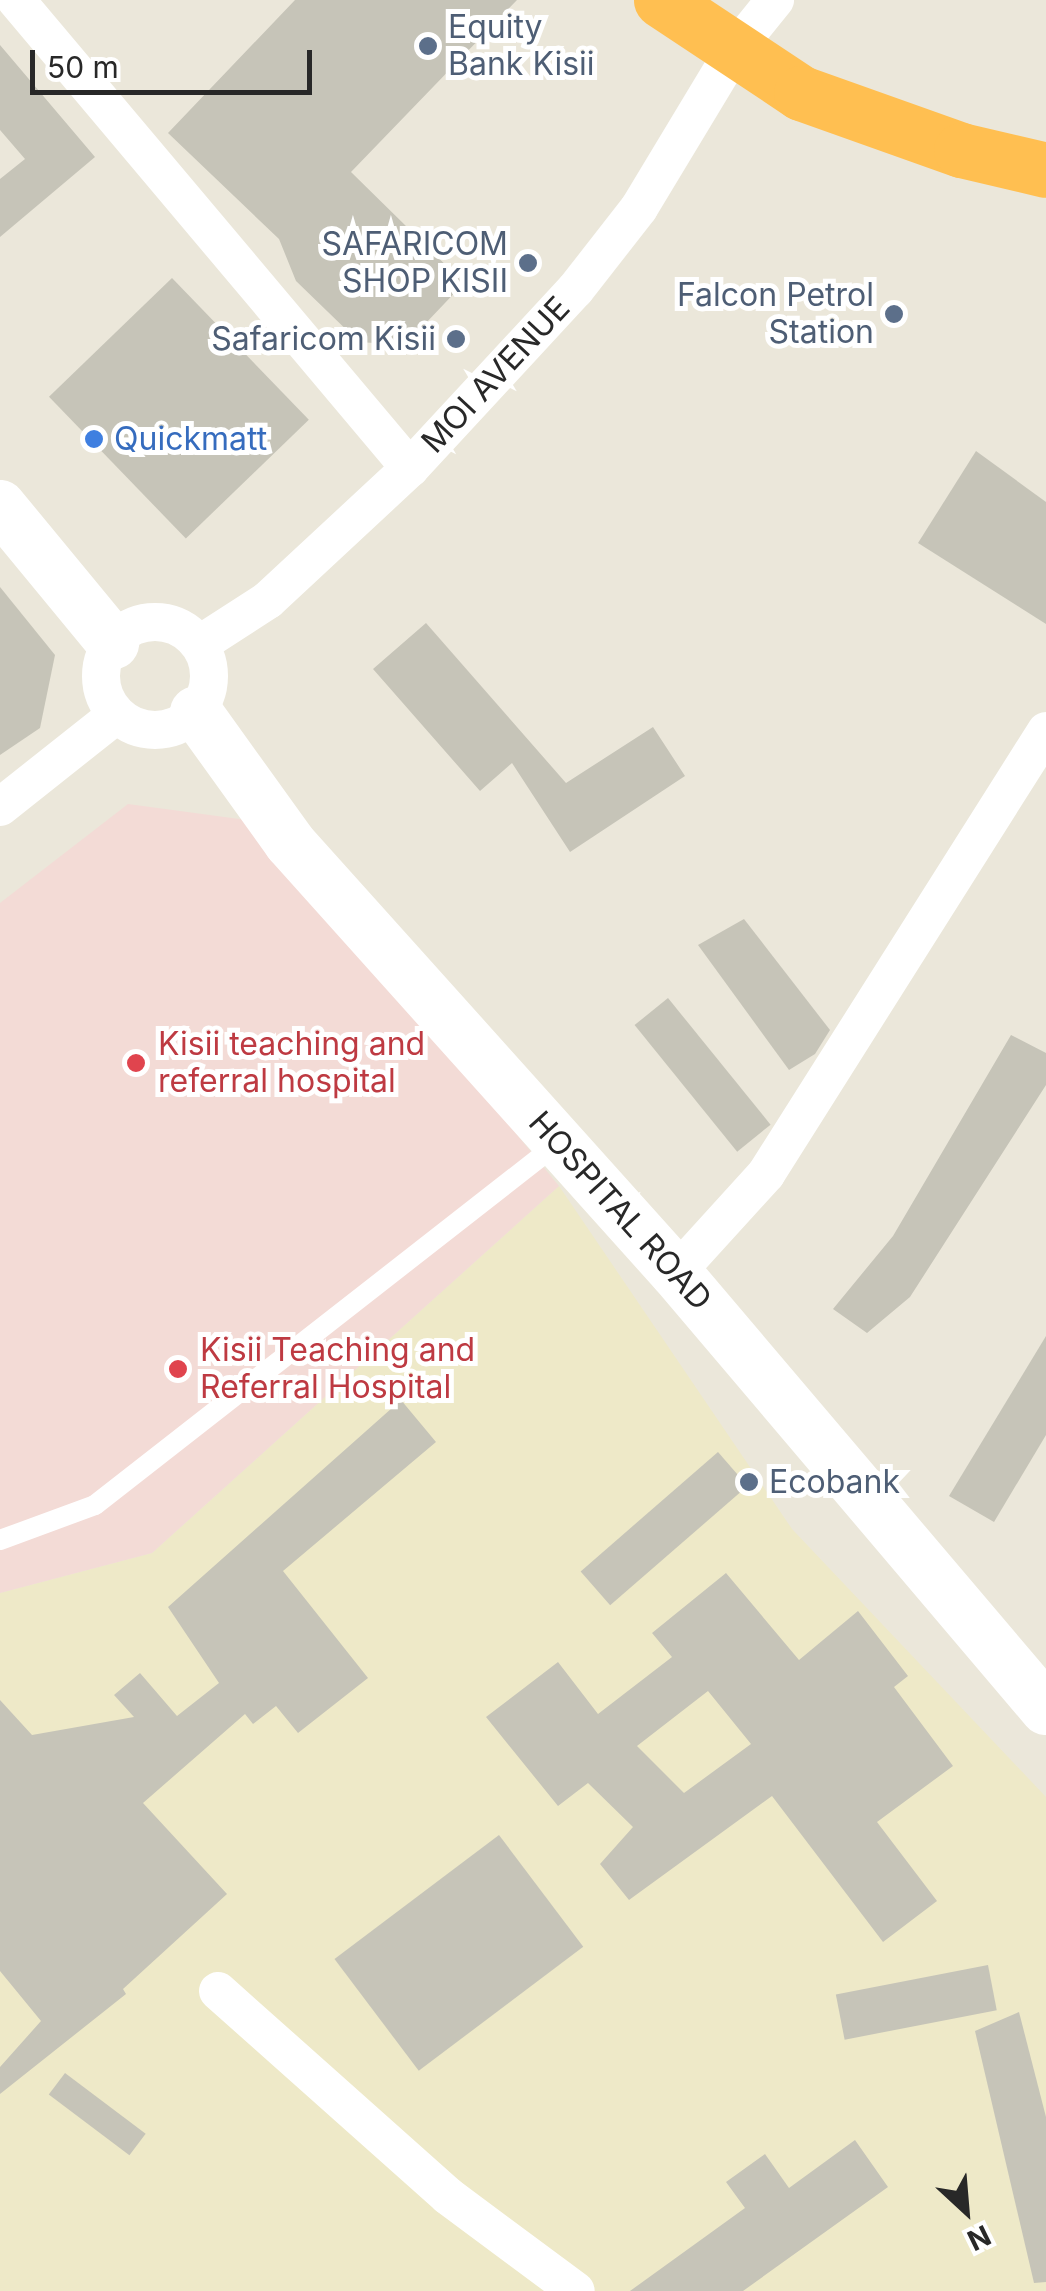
<!DOCTYPE html>
<html>
<head>
<meta charset="utf-8">
<style>
  body { margin:0 }
  #map { position:relative; width:1046px; height:2291px; overflow:hidden; background:#ebe7da; font-family:Inter,sans-serif }
  div>[style] { position:absolute }
  .education>* { inset:0; background:#eee9c8 }
  .medical>* { inset:0; background:#f3dbd6 }
  .building>* { inset:0; background:#c6c4b8; transform-origin:0 0 }
  .lane>* { height:20px; margin:-10px; padding:0 10px; transform-origin:10px; border-radius:10px; background:#fff }
  .street>* { height:38px; margin:-19px; padding:0 19px; transform-origin:19px; border-radius:19px; background:#fff }
  .street>.ring { margin:-19px; padding:0; box-sizing:content-box; background:none; border:38px solid #fff; border-radius:50% }
  .secondary>* { height:52px; margin:-26px; padding:0 26px; transform-origin:26px; border-radius:26px; background:#fff }
  .highway>* { height:55px; margin:-27.5px; padding:0 27.5px; transform-origin:27.5px; border-radius:27.5px; background:#ffbf51 }
  .dots>* { width:28px; height:28px; translate:-50% -50%; box-sizing:border-box; border:5px solid #fff; border-radius:50% }
  span { translate:-50% -50%; white-space:nowrap; text-align:center; line-height:1.15; -webkit-text-stroke:10px #fff; paint-order:stroke }
  .service-label { font-size:32px; color:#4e5e75 }
  .left { translate:0 -50%; text-align:left }
  .right { translate:-100% -50%; text-align:right }
  .street-label { font-size:32px; color:#282828 }
  .shop-label { font-size:32px; color:#366cbe }
  .health-label { font-size:32px; color:#be3a42 }
  .north { position:absolute; left:916px; top:2161px; width:100px; height:100px; -webkit-text-stroke:8px #fff; paint-order:stroke; rotate:154deg; font-size:28px; font-weight:700; line-height:40px; text-align:center; color:#282828 }
  .north::after { content:''; display:block; margin:auto; width:35px; height:45px; background:#282828; clip-path:polygon(50% 0,100% 100%,50% 72%,0 100%) }
  .scale { position:absolute; left:30px; top:50px; width:282px; height:45px; box-sizing:border-box; border:5px solid #282828; border-top:0; padding-left:12px; font-size:30px; line-height:35px; white-space:nowrap; color:#282828; -webkit-text-stroke:8px #fff; paint-order:stroke }
</style>
</head>
<body>
<div id="map">
  <div class="education">
    <i style="clip-path:polygon(559px 1186px,792px 1529px,1046px 1797px,1046px 2291px,0 2291px,0 1593px,152px 1553px)"></i>
  </div>
  <div class="medical">
    <i style="clip-path:polygon(128px 804px,261px 822px,559px 1186px,152px 1553px,0 1593px,0 903px)"></i>
  </div>
  <div class="building">
    <i style="clip-path:polygon(295px 0,517px 0,351px 172px,464px 283px,405px 345px,359px 342px,296px 281px,279px 239px,168px 133px)"></i>
    <i style="clip-path:polygon(0 45px,95px 157px,0 237px,0 179px,25px 159px,0 130px)"></i>
    <i style="left:172px;top:278px;width:197px;height:171px;rotate:46deg"></i>
    <i style="clip-path:polygon(976px 451px,1046px 502px,1046px 624px,918px 543px)"></i>
    <i style="clip-path:polygon(0 587px,55px 655px,40px 728px,0 755px)"></i>
    <i style="clip-path:polygon(426px 623px,566px 783px,653px 727px,685px 776px,570px 852px,512px 763px,480px 791px,373px 669px)"></i>
    <i style="clip-path:polygon(744px 919px,830px 1030px,815px 1054px,789px 1070px,698px 945px)"></i>
    <i style="left:668px;top:998px;width:163px;height:43px;rotate:51deg"></i>
    <i style="clip-path:polygon(1011px 1035px,1046px 1053px,1046px 1085px,910px 1297px,867px 1333px,833px 1309px,893px 1236px)"></i>
    <i style="clip-path:polygon(1046px 1336px,1046px 1435px,994px 1522px,949px 1496px)"></i>
    <i style="clip-path:polygon(401px 1400px,436px 1442px,283px 1571px,368px 1678px,298px 1733px,276px 1706px,253px 1724px,245px 1714px,143px 1803px,227px 1894px,123px 1989px,126px 1994px,0 2094px,0 2067px,41px 2021px,0 1971px,0 1700px,32px 1735px,134px 1717px,114px 1695px,140px 1673px,177px 1716px,219px 1683px,168px 1607px)"></i>
    <i style="left:718px;top:1452px;width:45px;height:182px;rotate:49deg"></i>
    <i style="clip-path:polygon(evenodd,726px 1573px,799px 1660px,858px 1611px,908px 1676px,894px 1687px,953px 1766px,877px 1822px,937px 1901px,883px 1942px,772px 1796px,629px 1900px,600px 1864px,633px 1827px,588px 1783px,558px 1806px,486px 1717px,558px 1662px,598px 1714px,672px 1657px,652px 1633px,726px 1573px,708px 1691px,751px 1744px,684px 1793px,637px 1746px,708px 1691px)"></i>
    <i style="left:499px;top:1835px;width:140px;height:206px;rotate:53deg"></i>
    <i style="left:988px;top:1965px;width:46px;height:155px;rotate:79deg"></i>
    <i style="clip-path:polygon(1019px 2012px,1046px 2117px,1046px 2282px,1034px 2283px,975px 2031px)"></i>
    <i style="left:65px;top:2073px;width:101px;height:27px;rotate:37deg"></i>
    <i style="clip-path:polygon(855px 2140px,888px 2187px,743px 2291px,630px 2291px,745px 2208px,726px 2182px,765px 2154px,789px 2188px)"></i>
  </div>
  <div class="lane">
    <i style="left:0;top:1540px;width:101px;rotate:-20.2deg"></i>
    <i style="left:95px;top:1505px;width:586px;rotate:-38deg"></i>
  </div>
  <div class="street">
    <i style="left:16px;top:0;width:612px;rotate:49.91deg"></i>
    <i class="ring" style="left:101px;top:622px;width:70px;height:70px"></i>
    <i style="left:200px;top:644px;width:81px;rotate:-32.9deg"></i>
    <i style="left:268px;top:600px;width:194px;rotate:-42.9deg"></i>
    <i style="left:410px;top:468px;width:243px;rotate:-47.2deg"></i>
    <i style="left:575px;top:290px;width:104px;rotate:-52deg"></i>
    <i style="left:639px;top:208px;width:182px;rotate:-58.9deg"></i>
    <i style="left:733px;top:52px;width:67px;rotate:-51.1deg"></i>
    <i style="left:0;top:807px;width:148px;rotate:-38.4deg"></i>
    <i style="left:676px;top:1273px;width:134px;rotate:-47.7deg"></i>
    <i style="left:766px;top:1174px;width:524px;rotate:-57.7deg"></i>
    <i style="left:218px;top:1991px;width:308px;rotate:41.7deg"></i>
    <i style="left:448px;top:2196px;width:159px;rotate:36.6deg"></i>
  </div>
  <div class="secondary">
    <i style="left:0;top:506px;width:178px;rotate:50.5deg"></i>
    <i style="left:196px;top:712px;width:161px;rotate:54.3deg"></i>
    <i style="left:290px;top:843px;width:578px;rotate:48.09deg"></i>
    <i style="left:676px;top:1273px;width:572px;rotate:49.68deg"></i>
  </div>
  <div class="highway">
    <i style="left:661px;top:0;width:168px;rotate:33.6deg"></i>
    <i style="left:801px;top:93px;width:170px;rotate:19.6deg"></i>
    <i style="left:961px;top:150px;width:87px;rotate:13.2deg"></i>
  </div>
  <div class="dots">
    <i style="left:428px;top:46px;background:#5c6f8a"></i>
    <i style="left:528px;top:263px;background:#5c6f8a"></i>
    <i style="left:894px;top:314px;background:#5c6f8a"></i>
    <i style="left:456px;top:339px;background:#5c6f8a"></i>
    <i style="left:94px;top:439px;background:#3f7fe0"></i>
    <i style="left:136px;top:1063px;background:#e0444e"></i>
    <i style="left:178px;top:1369px;background:#e0444e"></i>
    <i style="left:749px;top:1482px;background:#5c6f8a"></i>
  </div>
  <div class="service-label">
    <span class="left" style="left:448px;top:46px">Equity<br>Bank Kisii</span>
    <span class="right" style="left:508px;top:263px">SAFARICOM<br>SHOP KISII</span>
    <span class="right" style="left:874px;top:314px">Falcon Petrol<br>Station</span>
    <span class="right" style="left:436px;top:339px">Safaricom Kisii</span>
    <span class="left" style="left:769px;top:1482px">Ecobank</span>
  </div>
  <div class="street-label">
    <span style="left:496px;top:375px;rotate:-47deg">MOI AVENUE</span>
    <span style="left:620px;top:1211px;rotate:48deg">HOSPITAL ROAD</span>
  </div>
  <div class="shop-label">
    <span class="left" style="left:114px;top:439px">Quickmatt</span>
  </div>
  <div class="health-label">
    <span class="left" style="left:158px;top:1063px">Kisii teaching and<br>referral hospital</span>
    <span class="left" style="left:200px;top:1369px">Kisii Teaching and<br>Referral Hospital</span>
  </div>
  <div class="north">N</div>
  <div class="scale">50 m</div>
</div>
</body>
</html>
